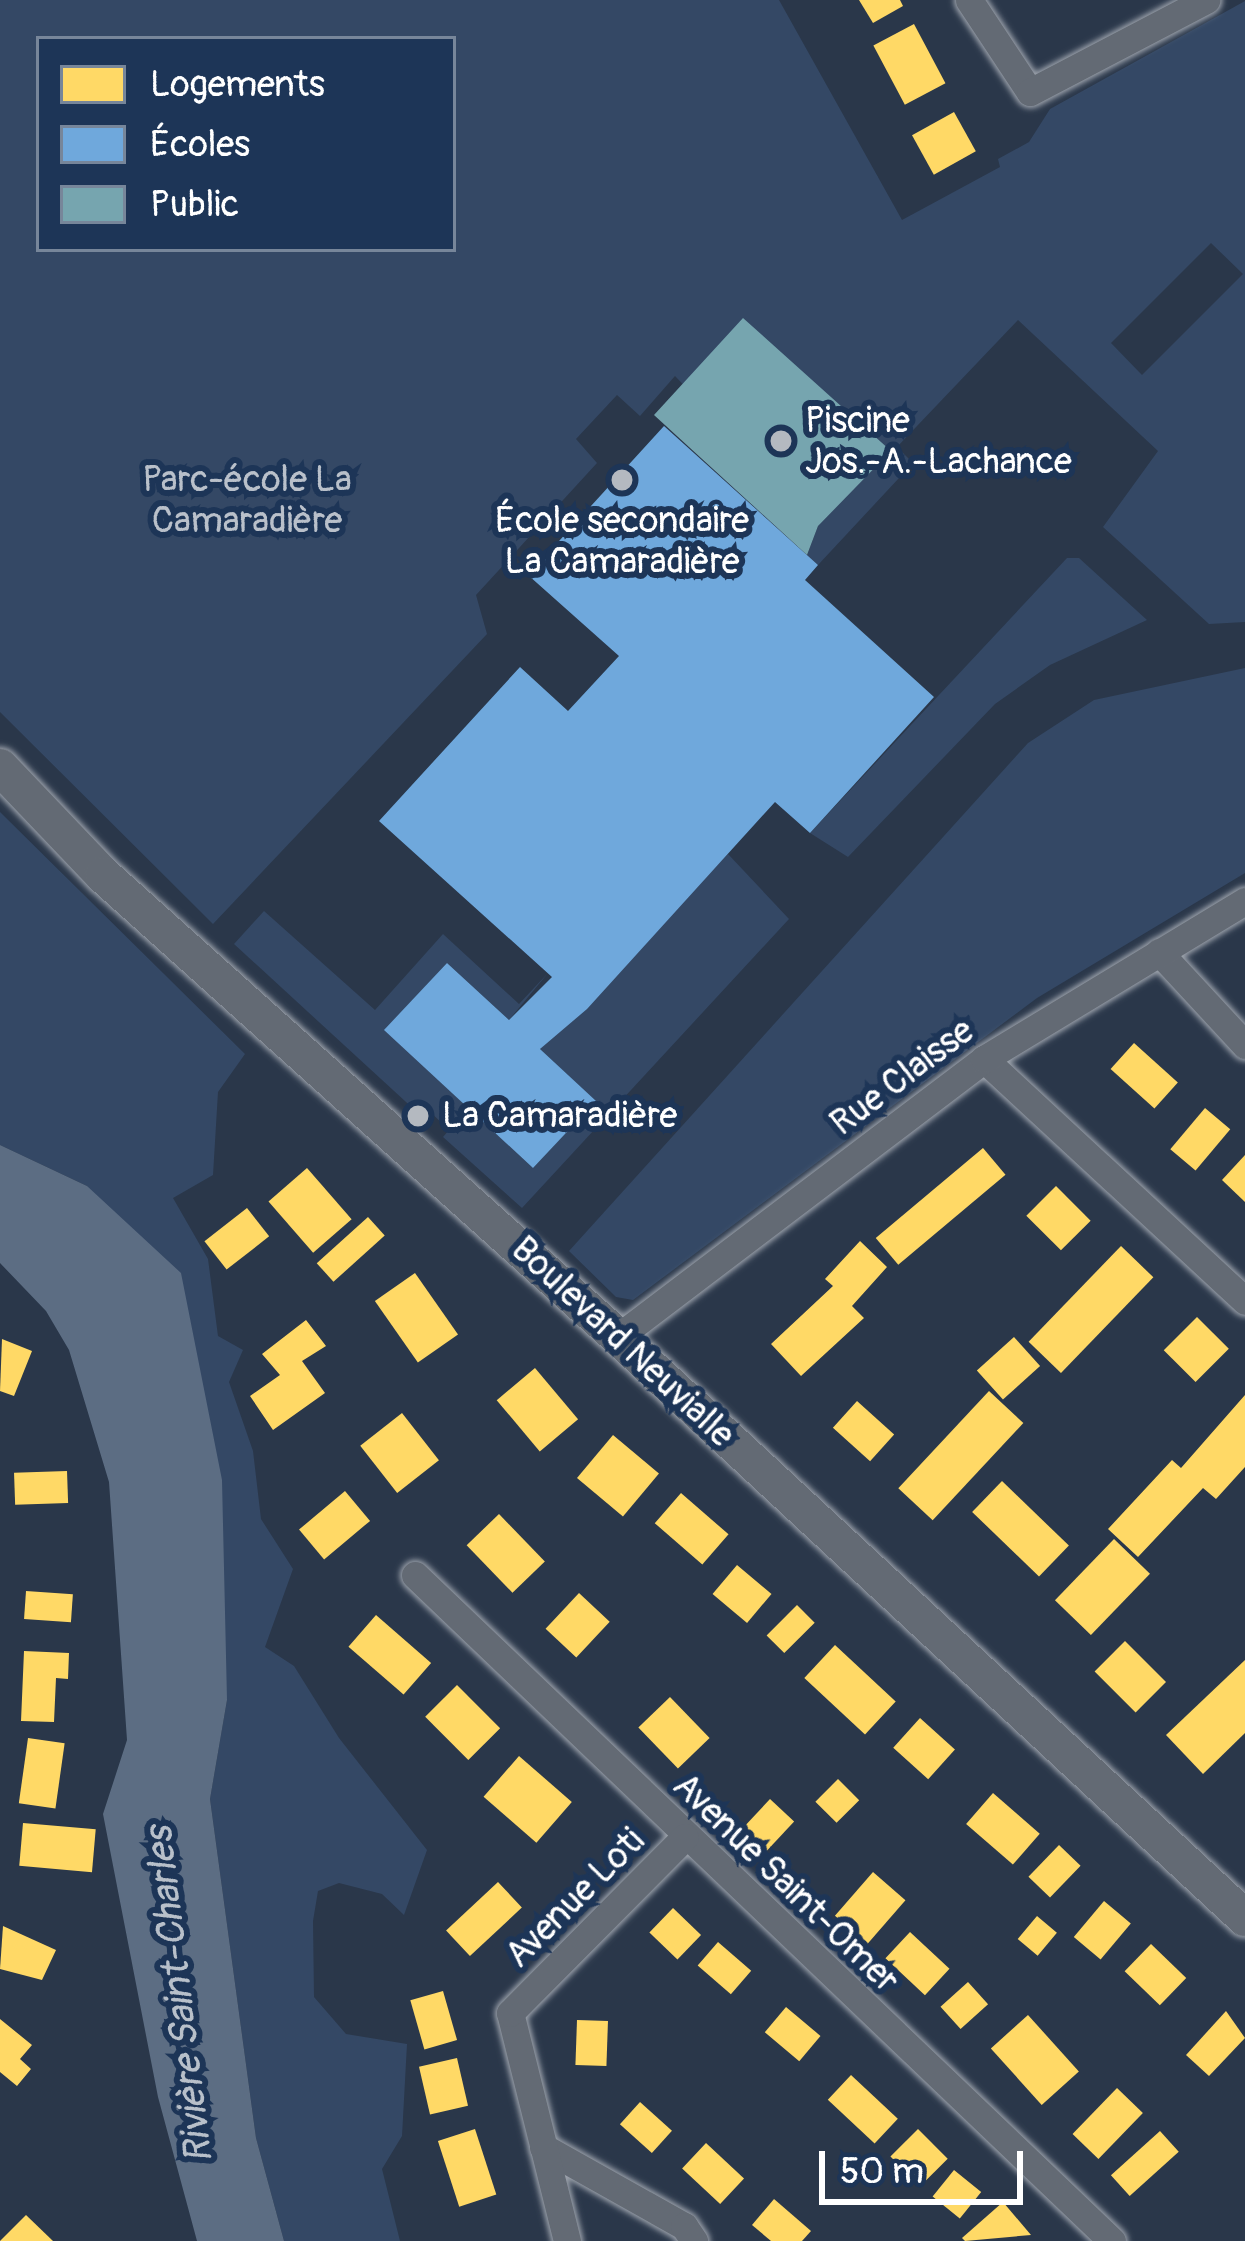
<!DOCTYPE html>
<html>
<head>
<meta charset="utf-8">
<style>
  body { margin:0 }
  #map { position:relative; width:1245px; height:2241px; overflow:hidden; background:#2a374a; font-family:Pangolin,sans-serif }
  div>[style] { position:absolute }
  .green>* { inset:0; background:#344865 }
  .water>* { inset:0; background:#5c6d83 }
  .homes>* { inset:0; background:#ffd966; transform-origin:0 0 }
  .schools>* { inset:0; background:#6fa8dc }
  .public>* { inset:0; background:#76a5af }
  .roads { filter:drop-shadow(0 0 3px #9fa5ae) drop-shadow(0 0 3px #9fa5ae) }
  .minor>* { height:27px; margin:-13.5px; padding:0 13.5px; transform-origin:13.5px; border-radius:13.5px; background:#636a74 }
  .secondary>* { height:36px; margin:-18px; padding:0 18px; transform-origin:18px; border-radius:18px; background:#636a74 }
  .dots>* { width:33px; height:33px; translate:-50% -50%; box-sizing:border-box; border:6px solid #1d3557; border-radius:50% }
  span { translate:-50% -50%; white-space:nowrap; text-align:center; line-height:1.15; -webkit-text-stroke:12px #1d3557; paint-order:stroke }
  .poi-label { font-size:36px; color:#fff }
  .left { translate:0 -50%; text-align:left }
  .park-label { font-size:36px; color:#b9c0ca }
  .street-label { font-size:36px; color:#fff }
  .water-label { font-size:39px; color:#b8c0ca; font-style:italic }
  .legend { position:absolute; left:36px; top:36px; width:420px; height:216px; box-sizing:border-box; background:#1d3557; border:3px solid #77869a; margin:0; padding:15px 21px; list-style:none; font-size:36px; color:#fff }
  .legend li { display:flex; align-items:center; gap:24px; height:60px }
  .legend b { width:60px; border:3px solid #77869a }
  .scale { position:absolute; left:819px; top:2151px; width:204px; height:54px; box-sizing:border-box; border:6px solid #fff; border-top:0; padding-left:15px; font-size:36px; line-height:42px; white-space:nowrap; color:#fff; -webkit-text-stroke:9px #1d3557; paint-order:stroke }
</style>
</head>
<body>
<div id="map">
  <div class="green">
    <i style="clip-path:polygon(evenodd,0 0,779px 0,902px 220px,1000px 167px,998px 159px,1029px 142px,1050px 109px,1245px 1px,1245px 622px,1209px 624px,1103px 527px,1158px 451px,1018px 320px,897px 447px,913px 463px,818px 565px,807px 555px,818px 526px,675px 376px,640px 416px,617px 395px,576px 439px,597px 463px,476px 595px,487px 634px,213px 924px,0 712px,0 0,39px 39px,453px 39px,453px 249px,39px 249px,39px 39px,0 0,1211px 243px,1243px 274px,1142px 375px,1111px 343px,1211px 243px)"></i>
    <i style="clip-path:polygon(1067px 558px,1079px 558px,1147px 620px,1050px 665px,995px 704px,848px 857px,810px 833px)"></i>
    <i style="clip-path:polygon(1245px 668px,1245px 873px,1037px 998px,633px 1300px,616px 1297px,569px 1251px,1028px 743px,1094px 700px)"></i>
    <i style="clip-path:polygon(0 812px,245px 1054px,218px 1092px,213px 1175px,173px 1198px,208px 1259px,218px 1336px,243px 1350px,229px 1382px,253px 1451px,261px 1519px,293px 1569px,265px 1647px,294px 1666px,339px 1738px,427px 1850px,404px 1915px,382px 1894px,339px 1883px,318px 1891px,313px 1921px,314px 1997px,346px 2034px,407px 2044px,402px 2136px,382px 2169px,400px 2241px,284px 2241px,256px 2138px,210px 1799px,227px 1700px,87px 1186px,0 1145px)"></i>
    <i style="clip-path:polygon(728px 854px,789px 919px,522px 1208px,443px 1137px,449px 1130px,425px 1107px,418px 1113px,234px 944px,264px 911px,375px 1010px,443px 934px,519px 1004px,548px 973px,509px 1020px,447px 963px,385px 1030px,533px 1168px,595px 1101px,540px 1049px)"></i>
  </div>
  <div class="water">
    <i style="clip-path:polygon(0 1145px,87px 1186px,181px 1273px,222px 1480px,227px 1700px,210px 1799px,256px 2138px,284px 2241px,197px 2241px,158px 2097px,103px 1814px,127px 1740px,109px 1482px,69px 1350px,46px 1311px,0 1263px)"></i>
  </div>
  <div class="homes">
    <i style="clip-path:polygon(859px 0,900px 0,903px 6px,873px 23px)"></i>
    <i style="left:914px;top:24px;width:67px;height:46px;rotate:62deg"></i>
    <i style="left:954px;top:112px;width:45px;height:48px;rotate:61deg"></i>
    <i style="left:1134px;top:1043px;width:59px;height:35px;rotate:42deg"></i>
    <i style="left:1205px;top:1108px;width:33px;height:54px;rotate:40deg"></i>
    <i style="left:983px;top:1148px;width:35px;height:140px;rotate:50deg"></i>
    <i style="clip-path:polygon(1245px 1155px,1245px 1202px,1222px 1180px)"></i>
    <i style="left:307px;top:1168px;width:68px;height:51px;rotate:49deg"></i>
    <i style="left:1056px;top:1186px;width:49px;height:42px;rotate:45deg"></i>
    <i style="left:247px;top:1208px;width:36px;height:54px;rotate:52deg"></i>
    <i style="left:368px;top:1217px;width:25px;height:69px;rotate:48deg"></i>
    <i style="clip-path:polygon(860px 1241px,887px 1267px,852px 1306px,864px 1318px,801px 1376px,771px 1344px,833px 1286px,825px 1279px)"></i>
    <i style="left:1121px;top:1246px;width:45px;height:133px;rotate:44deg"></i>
    <i style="left:415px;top:1273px;width:75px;height:49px;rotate:55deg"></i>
    <i style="left:1197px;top:1317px;width:45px;height:47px;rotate:45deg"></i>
    <i style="clip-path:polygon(306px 1320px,326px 1346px,302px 1361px,325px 1393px,273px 1430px,250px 1396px,280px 1375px,262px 1354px)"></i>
    <i style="left:1014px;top:1337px;width:39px;height:50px;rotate:48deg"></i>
    <i style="clip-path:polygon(2px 1339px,32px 1351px,14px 1396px,0 1391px)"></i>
    <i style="left:535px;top:1368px;width:67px;height:50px;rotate:50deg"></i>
    <i style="left:989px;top:1391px;width:47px;height:133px;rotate:43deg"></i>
    <i style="clip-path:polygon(1245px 1395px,1245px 1467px,1216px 1499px,1203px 1488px,1138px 1557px,1108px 1529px,1172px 1460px,1181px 1468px)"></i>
    <i style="left:857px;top:1401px;width:50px;height:36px;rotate:42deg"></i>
    <i style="left:402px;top:1413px;width:60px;height:53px;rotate:52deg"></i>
    <i style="left:613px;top:1435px;width:60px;height:56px;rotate:40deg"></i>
    <i style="left:67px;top:1471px;width:32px;height:53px;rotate:88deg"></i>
    <i style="left:1002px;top:1481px;width:93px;height:43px;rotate:44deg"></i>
    <i style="left:345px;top:1491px;width:39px;height:60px;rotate:50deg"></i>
    <i style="left:681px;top:1493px;width:63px;height:40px;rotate:41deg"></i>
    <i style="left:499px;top:1514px;width:66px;height:45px;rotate:46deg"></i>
    <i style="left:1114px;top:1539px;width:50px;height:85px;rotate:44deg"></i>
    <i style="left:737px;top:1565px;width:45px;height:38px;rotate:40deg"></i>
    <i style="left:26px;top:1591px;width:47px;height:28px;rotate:4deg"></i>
    <i style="left:579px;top:1593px;width:42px;height:49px;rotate:43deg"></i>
    <i style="left:797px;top:1605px;width:25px;height:43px;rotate:45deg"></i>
    <i style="left:376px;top:1615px;width:73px;height:42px;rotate:41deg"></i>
    <i style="left:1125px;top:1641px;width:58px;height:43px;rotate:45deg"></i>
    <i style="left:835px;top:1645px;width:83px;height:45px;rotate:43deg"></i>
    <i style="clip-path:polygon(24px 1651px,69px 1653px,68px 1679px,56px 1678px,54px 1722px,21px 1721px)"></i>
    <i style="clip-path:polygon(1245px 1660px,1245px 1733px,1203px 1774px,1166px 1735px)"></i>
    <i style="left:457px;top:1685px;width:61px;height:45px;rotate:45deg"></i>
    <i style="left:670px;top:1697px;width:57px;height:44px;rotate:46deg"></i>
    <i style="left:920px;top:1718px;width:47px;height:40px;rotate:42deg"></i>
    <i style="left:28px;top:1738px;width:37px;height:66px;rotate:8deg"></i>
    <i style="left:519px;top:1756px;width:70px;height:54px;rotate:41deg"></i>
    <i style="left:838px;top:1779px;width:30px;height:32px;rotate:45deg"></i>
    <i style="left:993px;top:1793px;width:62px;height:41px;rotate:41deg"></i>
    <i style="left:770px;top:1799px;width:33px;height:40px;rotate:43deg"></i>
    <i style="left:23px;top:1823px;width:73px;height:43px;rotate:5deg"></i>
    <i style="left:1059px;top:1845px;width:30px;height:44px;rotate:44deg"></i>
    <i style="left:873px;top:1872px;width:43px;height:58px;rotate:41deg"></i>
    <i style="left:498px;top:1882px;width:35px;height:71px;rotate:47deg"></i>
    <i style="left:1104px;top:1901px;width:35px;height:47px;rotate:40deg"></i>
    <i style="left:673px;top:1908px;width:39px;height:34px;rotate:44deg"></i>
    <i style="left:1037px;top:1916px;width:26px;height:30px;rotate:40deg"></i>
    <i style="clip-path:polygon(3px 1926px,56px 1950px,42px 1980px,0 1969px)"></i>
    <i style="left:910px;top:1932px;width:54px;height:36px;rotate:43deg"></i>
    <i style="left:718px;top:1942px;width:44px;height:31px;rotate:41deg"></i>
    <i style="left:1151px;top:1944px;width:49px;height:38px;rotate:44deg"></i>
    <i style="left:968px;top:1982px;width:30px;height:37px;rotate:48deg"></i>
    <i style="left:443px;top:1991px;width:51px;height:34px;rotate:74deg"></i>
    <i style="left:786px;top:2007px;width:45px;height:33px;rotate:40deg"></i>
    <i style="clip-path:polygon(1226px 2011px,1245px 2038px,1209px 2076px,1186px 2055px)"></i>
    <i style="left:1028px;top:2015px;width:76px;height:50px;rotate:48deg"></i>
    <i style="clip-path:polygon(0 2019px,32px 2045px,20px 2059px,31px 2069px,17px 2086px,0 2072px)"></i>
    <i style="left:577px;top:2020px;width:31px;height:45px;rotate:2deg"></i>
    <i style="left:457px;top:2058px;width:49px;height:39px;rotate:77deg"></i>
    <i style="left:851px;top:2075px;width:64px;height:34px;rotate:43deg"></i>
    <i style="left:1117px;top:2088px;width:36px;height:64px;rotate:44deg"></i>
    <i style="left:640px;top:2102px;width:43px;height:30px;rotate:42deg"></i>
    <i style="left:475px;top:2129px;width:69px;height:39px;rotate:72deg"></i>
    <i style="left:918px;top:2129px;width:42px;height:39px;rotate:45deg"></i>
    <i style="left:1160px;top:2131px;width:28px;height:66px;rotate:48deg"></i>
    <i style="left:706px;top:2143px;width:52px;height:35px;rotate:43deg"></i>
    <i style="left:954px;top:2170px;width:35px;height:34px;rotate:39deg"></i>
    <i style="clip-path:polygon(774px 2199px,811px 2231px,802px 2241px,771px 2241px,752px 2225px)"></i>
    <i style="clip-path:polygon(1003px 2202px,1031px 2235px,965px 2241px,962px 2238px)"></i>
    <i style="clip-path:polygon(26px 2215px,53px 2241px,0 2241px)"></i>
  </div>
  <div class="schools">
    <i style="clip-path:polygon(664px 426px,818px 565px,805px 580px,934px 697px,810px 833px,775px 802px,587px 1009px,540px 1049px,596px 1101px,533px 1168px,384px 1030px,447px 963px,509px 1020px,552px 977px,379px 821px,520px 667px,568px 711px,619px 656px,528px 575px)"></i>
  </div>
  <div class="public">
    <i style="clip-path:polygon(743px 318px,891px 451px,818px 526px,807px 555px,654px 415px)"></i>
  </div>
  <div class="roads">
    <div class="minor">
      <i style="left:969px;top:0;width:110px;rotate:56.5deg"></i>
      <i style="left:1030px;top:92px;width:199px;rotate:-27.6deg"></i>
      <i style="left:1159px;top:952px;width:127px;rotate:47.2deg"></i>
      <i style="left:984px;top:1059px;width:356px;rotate:42.8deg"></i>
      <i style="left:618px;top:1337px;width:460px;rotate:-37.2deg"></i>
      <i style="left:984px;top:1059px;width:305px;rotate:-31.2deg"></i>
      <i style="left:415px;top:1575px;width:964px;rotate:43.7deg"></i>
      <i style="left:543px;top:2147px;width:162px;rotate:29.3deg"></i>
      <i style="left:684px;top:2226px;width:18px;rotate:56deg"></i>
      <i style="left:567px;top:2241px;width:235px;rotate:-104deg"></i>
      <i style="left:510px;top:2013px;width:248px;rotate:-45.2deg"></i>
    </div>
    <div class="secondary">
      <i style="left:0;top:767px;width:149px;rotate:46.4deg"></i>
      <i style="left:103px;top:875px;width:692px;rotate:41.89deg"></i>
      <i style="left:618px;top:1337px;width:855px;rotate:42.82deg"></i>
    </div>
  </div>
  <div class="dots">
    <i style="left:781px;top:441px;background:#b4b9c0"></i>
    <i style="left:622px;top:480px;background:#b4b9c0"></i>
    <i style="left:418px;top:1116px;background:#b4b9c0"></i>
  </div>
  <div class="poi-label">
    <span class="left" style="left:805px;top:441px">Piscine<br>Jos.-A.-Lachance</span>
    <span style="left:622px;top:541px">École secondaire<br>La Camaradière</span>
    <span class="left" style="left:442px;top:1116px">La Camaradière</span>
  </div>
  <div class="park-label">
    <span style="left:247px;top:500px">Parc-école La<br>Camaradière</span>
  </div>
  <div class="street-label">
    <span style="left:902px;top:1077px;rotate:-37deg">Rue Claisse</span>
    <span style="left:623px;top:1342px;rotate:43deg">Boulevard Neuvialle</span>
    <span style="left:786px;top:1883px;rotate:44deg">Avenue Saint-Omer</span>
    <span style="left:575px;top:1898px;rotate:-45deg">Avenue Loti</span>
  </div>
  <div class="water-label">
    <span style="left:180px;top:1995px;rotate:-97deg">Rivière Saint-Charles</span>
  </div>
  <ul class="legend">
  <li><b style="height:33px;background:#ffd966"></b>Logements</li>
  <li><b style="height:33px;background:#6fa8dc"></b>Écoles</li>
  <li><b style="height:33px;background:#76a5af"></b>Public</li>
  </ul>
  <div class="scale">50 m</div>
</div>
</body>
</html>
